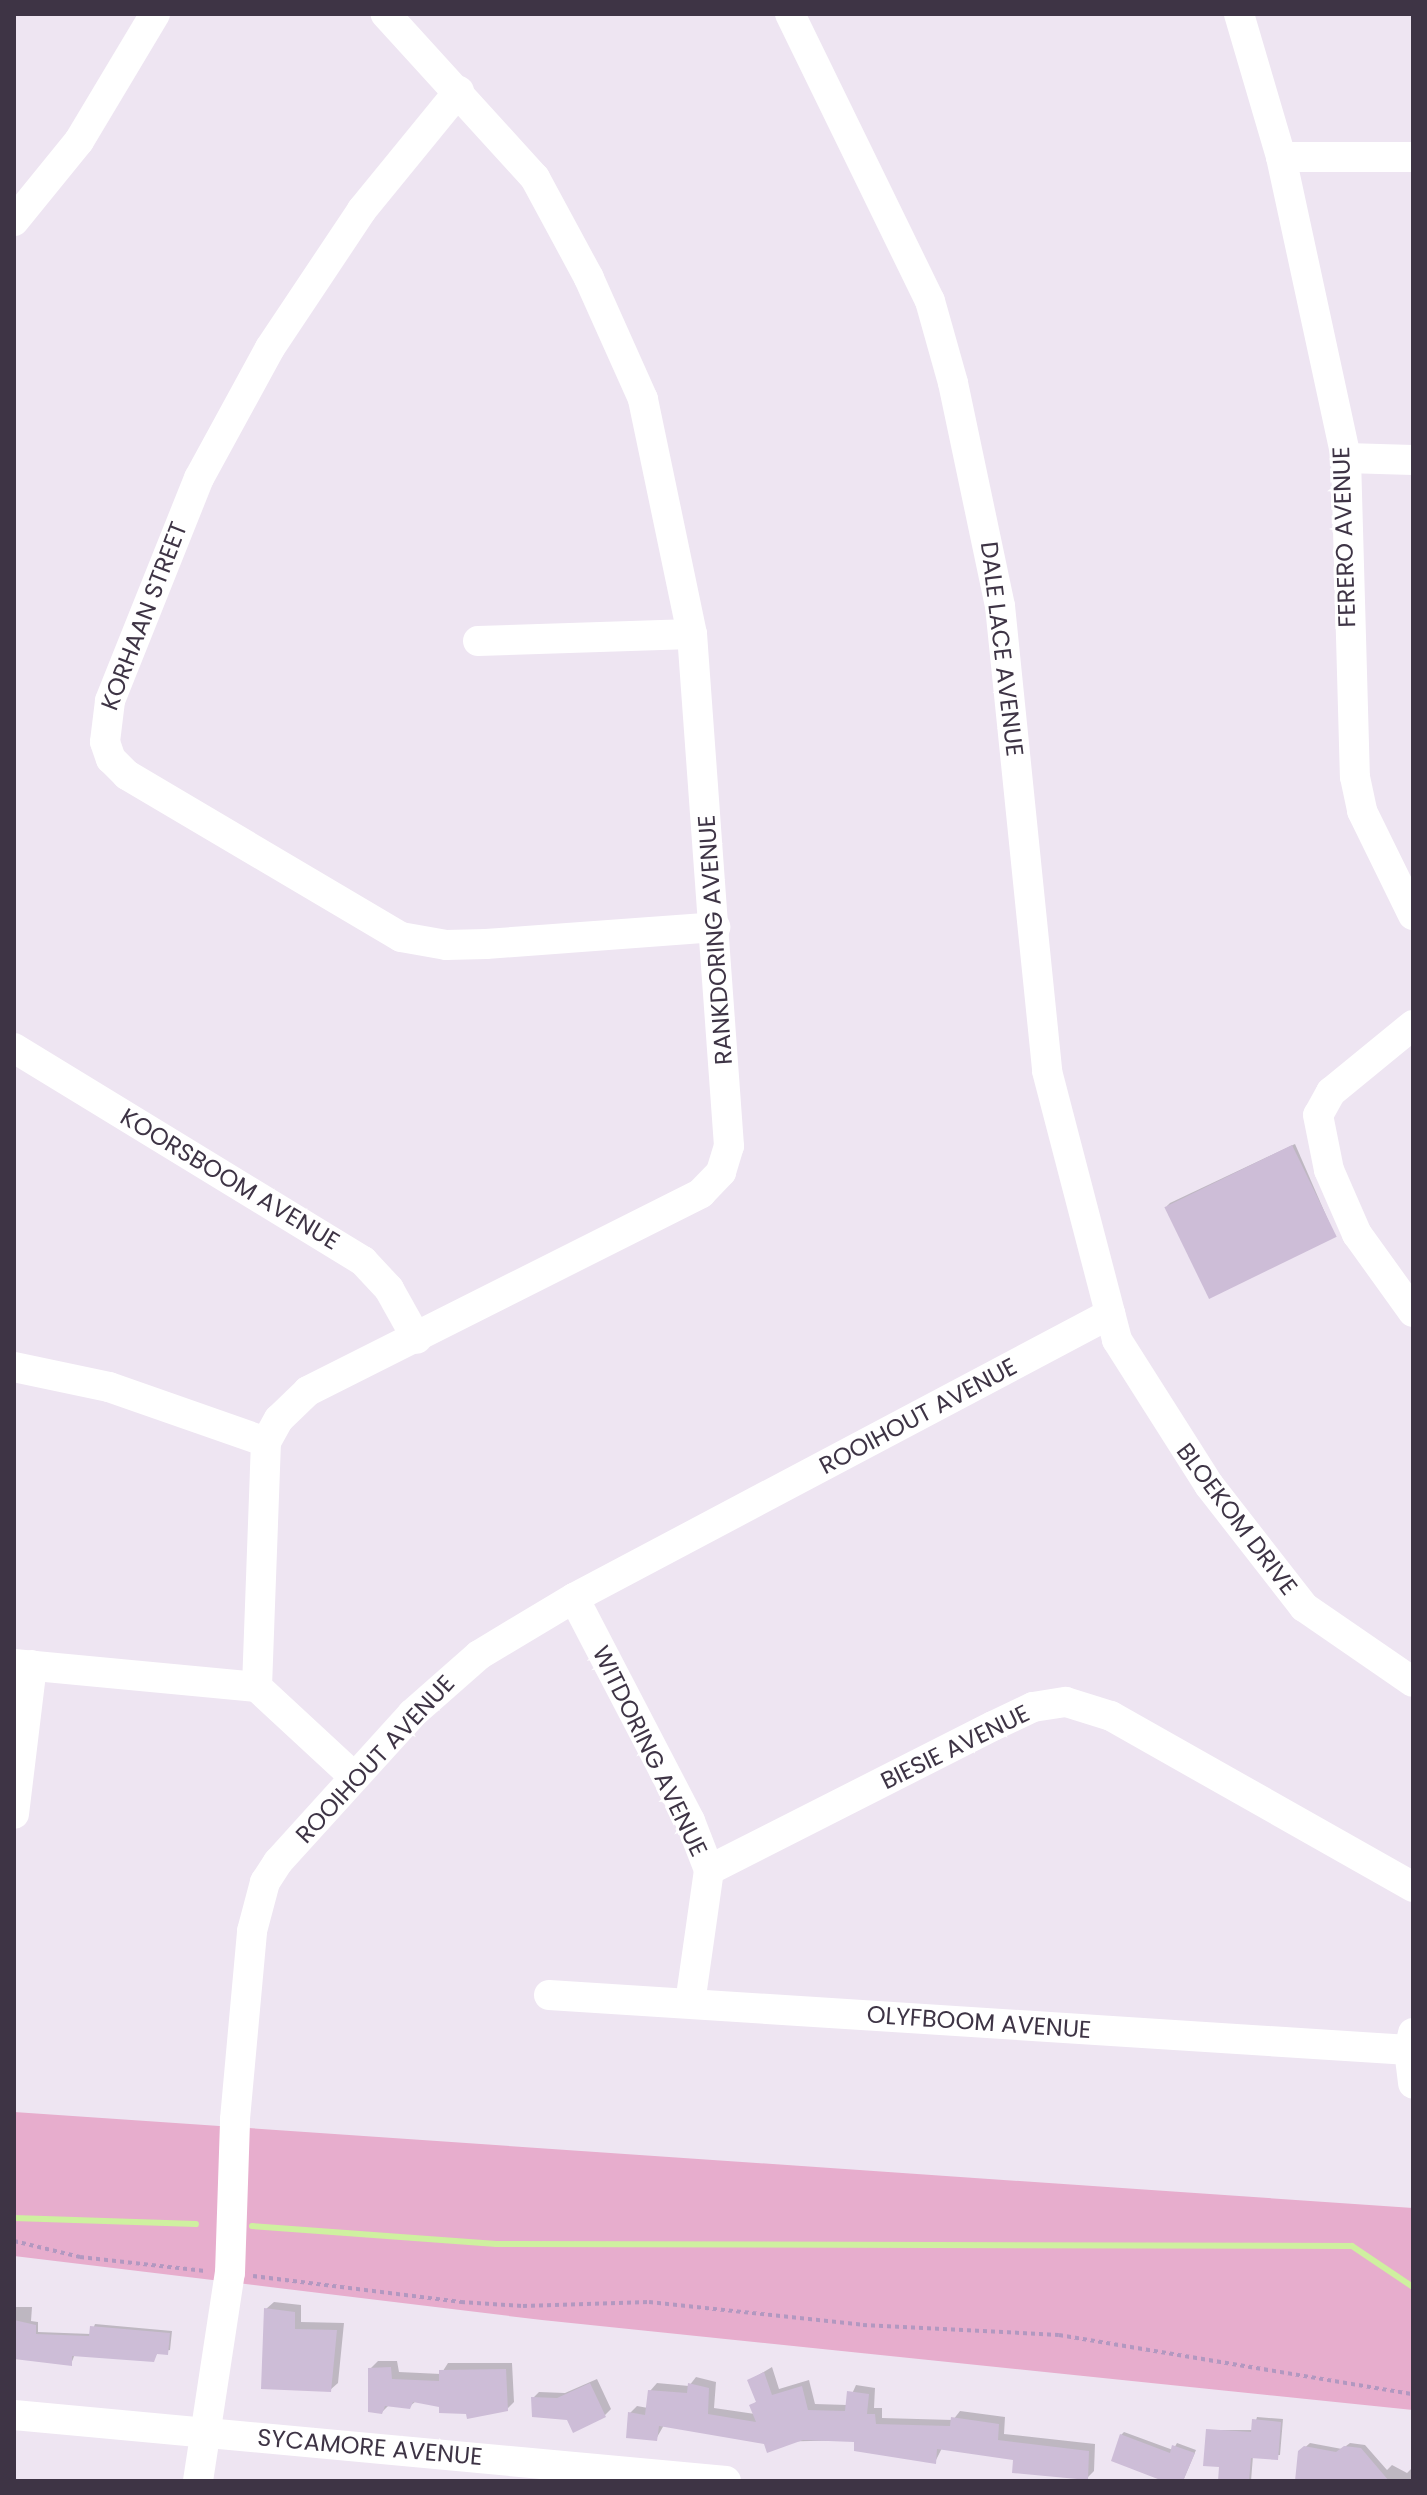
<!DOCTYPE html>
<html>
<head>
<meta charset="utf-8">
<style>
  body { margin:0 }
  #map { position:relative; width:1427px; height:2495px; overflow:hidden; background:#eee5f2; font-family:Poppins,sans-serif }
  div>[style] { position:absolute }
  .green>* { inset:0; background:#e7adcd }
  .shadow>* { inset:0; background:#0003 }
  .stream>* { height:6px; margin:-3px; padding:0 3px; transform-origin:3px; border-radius:3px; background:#cff0a0 }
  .building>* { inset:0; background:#cdbdd7; transform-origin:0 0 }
  .path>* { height:4px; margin-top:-2px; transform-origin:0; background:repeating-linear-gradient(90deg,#b298c0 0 4px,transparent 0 8px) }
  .minor>* { height:30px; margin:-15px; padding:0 15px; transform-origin:15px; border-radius:15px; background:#fff }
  span { translate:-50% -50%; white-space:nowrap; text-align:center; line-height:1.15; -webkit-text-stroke:6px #fff; paint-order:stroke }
  .street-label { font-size:24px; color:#3e3445 }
  .frame { position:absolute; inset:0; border:16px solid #3e3445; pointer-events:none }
</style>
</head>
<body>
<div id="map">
  <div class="green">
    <i style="clip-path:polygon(14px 2112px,1413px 2208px,1413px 2410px,542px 2320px,14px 2256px)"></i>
  </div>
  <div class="shadow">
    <i style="clip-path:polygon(1295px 1144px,1335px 1236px,1167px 1206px,1170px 1203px)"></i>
    <i style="clip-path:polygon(274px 2302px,301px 2305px,301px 2322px,344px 2323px,338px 2383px,330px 2390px,266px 2309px)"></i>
    <i style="clip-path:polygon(14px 2307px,32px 2307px,31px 2321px,38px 2322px,38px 2332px,91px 2334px,95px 2324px,172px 2331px,170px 2350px,158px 2352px,153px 2360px,75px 2354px,71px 2364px,14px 2357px)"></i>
    <i style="clip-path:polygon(378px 2361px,397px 2361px,399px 2372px,441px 2374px,448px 2363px,512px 2363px,514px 2402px,507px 2409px,468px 2412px,416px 2401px,409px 2407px,389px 2405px,382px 2412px,370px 2369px)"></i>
    <i style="clip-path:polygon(772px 2367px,779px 2389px,809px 2380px,815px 2404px,847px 2405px,856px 2385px,875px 2388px,874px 2408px,882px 2408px,882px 2418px,953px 2420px,960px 2411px,1005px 2417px,1004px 2434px,1095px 2444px,1094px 2471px,1087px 2478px,1016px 2458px,942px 2448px,935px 2462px,856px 2440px,765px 2442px,664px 2425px,656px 2439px,630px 2413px,637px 2406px,648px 2408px,650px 2391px,657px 2383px,689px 2386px,696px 2377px,716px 2382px,714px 2408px,755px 2414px,752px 2406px,758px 2400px,750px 2380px)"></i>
    <i style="clip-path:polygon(597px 2379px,611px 2409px,605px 2415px,569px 2418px,533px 2398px,539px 2392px,565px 2393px)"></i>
    <i style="clip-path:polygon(1257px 2417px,1283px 2419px,1280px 2455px,1253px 2456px,1251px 2481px,1220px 2481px,1221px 2465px,1208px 2430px,1253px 2430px)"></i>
    <i style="clip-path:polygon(1124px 2432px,1173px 2450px,1177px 2443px,1196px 2450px,1183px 2481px,1168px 2481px,1121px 2435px)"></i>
    <i style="clip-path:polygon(1310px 2443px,1342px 2449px,1350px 2443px,1365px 2445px,1387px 2470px,1392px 2465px,1407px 2473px,1413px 2467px,1413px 2481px,1297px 2481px,1300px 2452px)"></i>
  </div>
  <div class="stream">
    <i style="left:14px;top:2218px;width:182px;rotate:1.9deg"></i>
    <i style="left:252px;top:2226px;width:245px;rotate:4.2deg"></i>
    <i style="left:496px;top:2244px;width:856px;rotate:0.13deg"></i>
    <i style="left:1352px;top:2246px;width:73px;rotate:33.9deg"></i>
  </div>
  <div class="building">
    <i style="left:1292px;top:1145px;width:102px;height:142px;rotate:64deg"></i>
    <i style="clip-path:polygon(264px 2308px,295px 2312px,295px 2329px,337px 2330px,331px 2392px,261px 2389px)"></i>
    <i style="clip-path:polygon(14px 2320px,36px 2325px,36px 2334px,89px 2336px,90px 2326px,170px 2333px,168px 2355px,157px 2354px,154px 2362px,72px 2356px,72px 2366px,14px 2359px)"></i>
    <i style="clip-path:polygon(391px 2367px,392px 2379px,439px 2381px,439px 2370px,506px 2369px,508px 2411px,467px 2419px,466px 2414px,439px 2413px,439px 2407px,413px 2402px,410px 2409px,385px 2406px,382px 2414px,368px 2412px,368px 2368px)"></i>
    <i style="clip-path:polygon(764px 2372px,772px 2395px,802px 2386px,808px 2410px,845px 2411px,847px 2391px,869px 2394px,867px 2414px,875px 2414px,876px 2424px,950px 2426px,951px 2417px,999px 2424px,998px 2440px,1089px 2451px,1088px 2480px,1012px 2473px,1013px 2460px,937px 2449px,936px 2464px,854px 2451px,854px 2442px,803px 2440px,767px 2453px,764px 2444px,659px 2426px,657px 2441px,626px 2438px,628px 2412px,645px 2415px,648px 2390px,687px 2393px,688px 2383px,709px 2388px,708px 2414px,756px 2422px,749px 2405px,756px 2402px,747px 2380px)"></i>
    <i style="clip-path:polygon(590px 2383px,606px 2417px,573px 2433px,567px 2420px,532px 2417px,531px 2397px,557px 2398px)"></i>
    <i style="clip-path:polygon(1252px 2419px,1281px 2422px,1278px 2460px,1251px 2458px,1249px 2481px,1218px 2481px,1219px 2467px,1203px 2466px,1206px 2429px,1251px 2432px)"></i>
    <i style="clip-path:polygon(1120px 2434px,1170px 2453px,1172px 2445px,1195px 2453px,1183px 2481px,1163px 2481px,1111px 2461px)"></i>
    <i style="clip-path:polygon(1304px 2446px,1336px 2452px,1344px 2446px,1361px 2448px,1389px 2481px,1295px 2481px,1298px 2451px)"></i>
  </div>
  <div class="path">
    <i style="left:14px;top:2241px;width:68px;rotate:13.6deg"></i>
    <i style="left:80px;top:2257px;width:126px;rotate:6.4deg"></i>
    <i style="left:253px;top:2276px;width:210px;rotate:7.1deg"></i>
    <i style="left:461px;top:2302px;width:62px;rotate:3.7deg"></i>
    <i style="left:523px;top:2306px;width:126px;rotate:-1.8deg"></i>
    <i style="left:649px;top:2302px;width:215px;rotate:6.1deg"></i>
    <i style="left:863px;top:2325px;width:196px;rotate:2.9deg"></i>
    <i style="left:1059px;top:2335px;width:359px;rotate:9.5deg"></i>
  </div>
  <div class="minor">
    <i style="left:790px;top:14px;width:319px;rotate:64deg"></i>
    <i style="left:930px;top:301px;width:85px;rotate:74.3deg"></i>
    <i style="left:953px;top:383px;width:228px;rotate:78.1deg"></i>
    <i style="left:1000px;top:606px;width:467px;rotate:84.2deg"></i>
    <i style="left:1047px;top:1071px;width:278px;rotate:75.4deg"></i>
    <i style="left:1117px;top:1340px;width:172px;rotate:57.6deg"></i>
    <i style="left:1209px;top:1485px;width:155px;rotate:52.1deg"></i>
    <i style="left:1304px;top:1607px;width:132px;rotate:34.5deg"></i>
    <i style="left:1239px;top:14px;width:149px;rotate:73.6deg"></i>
    <i style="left:1281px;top:157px;width:308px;rotate:77.8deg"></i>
    <i style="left:1346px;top:458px;width:319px;rotate:88.4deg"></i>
    <i style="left:1355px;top:777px;width:35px;rotate:78deg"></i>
    <i style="left:1362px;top:811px;width:116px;rotate:63.9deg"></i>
    <i style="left:459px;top:91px;width:154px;rotate:129.2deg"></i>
    <i style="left:362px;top:210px;width:166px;rotate:123.7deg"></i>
    <i style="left:270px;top:348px;width:148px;rotate:118.6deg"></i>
    <i style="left:199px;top:478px;width:240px;rotate:111.8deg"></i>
    <i style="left:110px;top:701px;width:41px;rotate:97deg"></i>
    <i style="left:105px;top:742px;width:18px;rotate:71deg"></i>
    <i style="left:111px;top:759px;width:23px;rotate:45deg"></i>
    <i style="left:127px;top:775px;width:318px;rotate:30.6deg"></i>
    <i style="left:401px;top:937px;width:46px;rotate:10.1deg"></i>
    <i style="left:446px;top:945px;width:40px;rotate:-1.4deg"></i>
    <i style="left:486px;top:944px;width:230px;rotate:-4.2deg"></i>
    <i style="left:1281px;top:157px;width:132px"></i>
    <i style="left:14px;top:221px;width:103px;rotate:-50.9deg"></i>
    <i style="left:79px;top:141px;width:148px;rotate:-59.1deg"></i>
    <i style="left:1346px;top:458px;width:67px;rotate:1.7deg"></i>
    <i style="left:478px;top:641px;width:214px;rotate:-1.9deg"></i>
    <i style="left:1413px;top:1025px;width:106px;rotate:140.7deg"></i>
    <i style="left:1331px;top:1092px;width:26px;rotate:119deg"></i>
    <i style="left:1318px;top:1115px;width:56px;rotate:78.7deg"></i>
    <i style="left:1329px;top:1170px;width:70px;rotate:66.4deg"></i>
    <i style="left:1357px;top:1234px;width:96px;rotate:54.3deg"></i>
    <i style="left:14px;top:1048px;width:409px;rotate:31.4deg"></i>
    <i style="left:363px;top:1261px;width:38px;rotate:47deg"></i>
    <i style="left:389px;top:1289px;width:57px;rotate:60.8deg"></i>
    <i style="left:14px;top:1367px;width:97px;rotate:11.9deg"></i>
    <i style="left:109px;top:1387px;width:166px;rotate:19.3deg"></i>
    <i style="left:574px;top:1598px;width:251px;rotate:62.5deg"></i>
    <i style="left:690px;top:1821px;width:53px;rotate:68.8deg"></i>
    <i style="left:709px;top:1870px;width:134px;rotate:98.1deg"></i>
    <i style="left:14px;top:1664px;width:244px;rotate:5.4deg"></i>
    <i style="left:257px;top:1687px;width:131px;rotate:42.8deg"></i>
    <i style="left:257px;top:1687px;width:245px;rotate:-87.9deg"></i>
    <i style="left:266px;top:1442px;width:26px;rotate:-61deg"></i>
    <i style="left:279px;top:1419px;width:40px;rotate:-44deg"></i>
    <i style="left:308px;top:1391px;width:440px;rotate:-26.7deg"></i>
    <i style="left:701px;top:1193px;width:29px;rotate:-46deg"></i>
    <i style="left:721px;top:1172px;width:27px;rotate:-73deg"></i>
    <i style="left:729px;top:1146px;width:513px;rotate:-94.13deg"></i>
    <i style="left:692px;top:634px;width:240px;rotate:-101.8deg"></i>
    <i style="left:643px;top:399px;width:133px;rotate:-114.1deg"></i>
    <i style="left:589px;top:278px;width:114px;rotate:-118.4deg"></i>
    <i style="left:535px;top:178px;width:222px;rotate:-132.3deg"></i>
    <i style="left:14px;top:1814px;width:150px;rotate:-83.1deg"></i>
    <i style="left:709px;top:1870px;width:318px;rotate:-26.9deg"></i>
    <i style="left:993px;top:1726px;width:44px;rotate:-25.4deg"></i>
    <i style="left:1033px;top:1707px;width:33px;rotate:-9deg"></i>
    <i style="left:1066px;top:1702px;width:47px;rotate:17.3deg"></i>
    <i style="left:1111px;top:1716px;width:347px;rotate:29.5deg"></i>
    <i style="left:549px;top:1995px;width:862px;rotate:3.66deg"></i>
    <i style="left:1413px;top:2033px;width:17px;rotate:103deg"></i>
    <i style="left:1409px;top:2050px;width:34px;rotate:83deg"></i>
    <i style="left:14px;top:2415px;width:715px;rotate:5.3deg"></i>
    <i style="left:198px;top:2481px;width:210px;rotate:-81.3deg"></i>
    <i style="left:230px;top:2273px;width:154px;rotate:-88.1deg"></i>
    <i style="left:235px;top:2119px;width:189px;rotate:-84.8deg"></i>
    <i style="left:252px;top:1931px;width:51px;rotate:-75.1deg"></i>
    <i style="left:265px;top:1882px;width:24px;rotate:-57deg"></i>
    <i style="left:278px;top:1862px;width:200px;rotate:-47.8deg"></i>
    <i style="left:412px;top:1714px;width:89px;rotate:-41.4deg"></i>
    <i style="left:479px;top:1655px;width:111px;rotate:-31deg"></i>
    <i style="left:574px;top:1598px;width:607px;rotate:-27.92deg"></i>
  </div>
  <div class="street-label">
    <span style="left:1344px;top:537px;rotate:-92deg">FERERO AVENUE</span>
    <span style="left:144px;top:616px;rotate:-69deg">KORHAAN STREET</span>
    <span style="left:1002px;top:649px;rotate:83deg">DALE LACE AVENUE</span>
    <span style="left:715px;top:940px;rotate:-94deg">RANKDORING AVENUE</span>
    <span style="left:230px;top:1179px;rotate:31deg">KOORSBOOM AVENUE</span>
    <span style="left:918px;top:1416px;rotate:-28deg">ROOIHOUT AVENUE</span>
    <span style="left:1237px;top:1519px;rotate:53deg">BLOEKOM DRIVE</span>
    <span style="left:955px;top:1747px;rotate:-26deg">BIESIE AVENUE</span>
    <span style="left:650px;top:1751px;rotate:64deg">WITDORING AVENUE</span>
    <span style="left:375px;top:1759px;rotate:-47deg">ROOIHOUT AVENUE</span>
    <span style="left:979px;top:2022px;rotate:4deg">OLYFBOOM AVENUE</span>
    <span style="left:370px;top:2447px;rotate:5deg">SYCAMORE AVENUE</span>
  </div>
  <div class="frame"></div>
</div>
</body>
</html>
